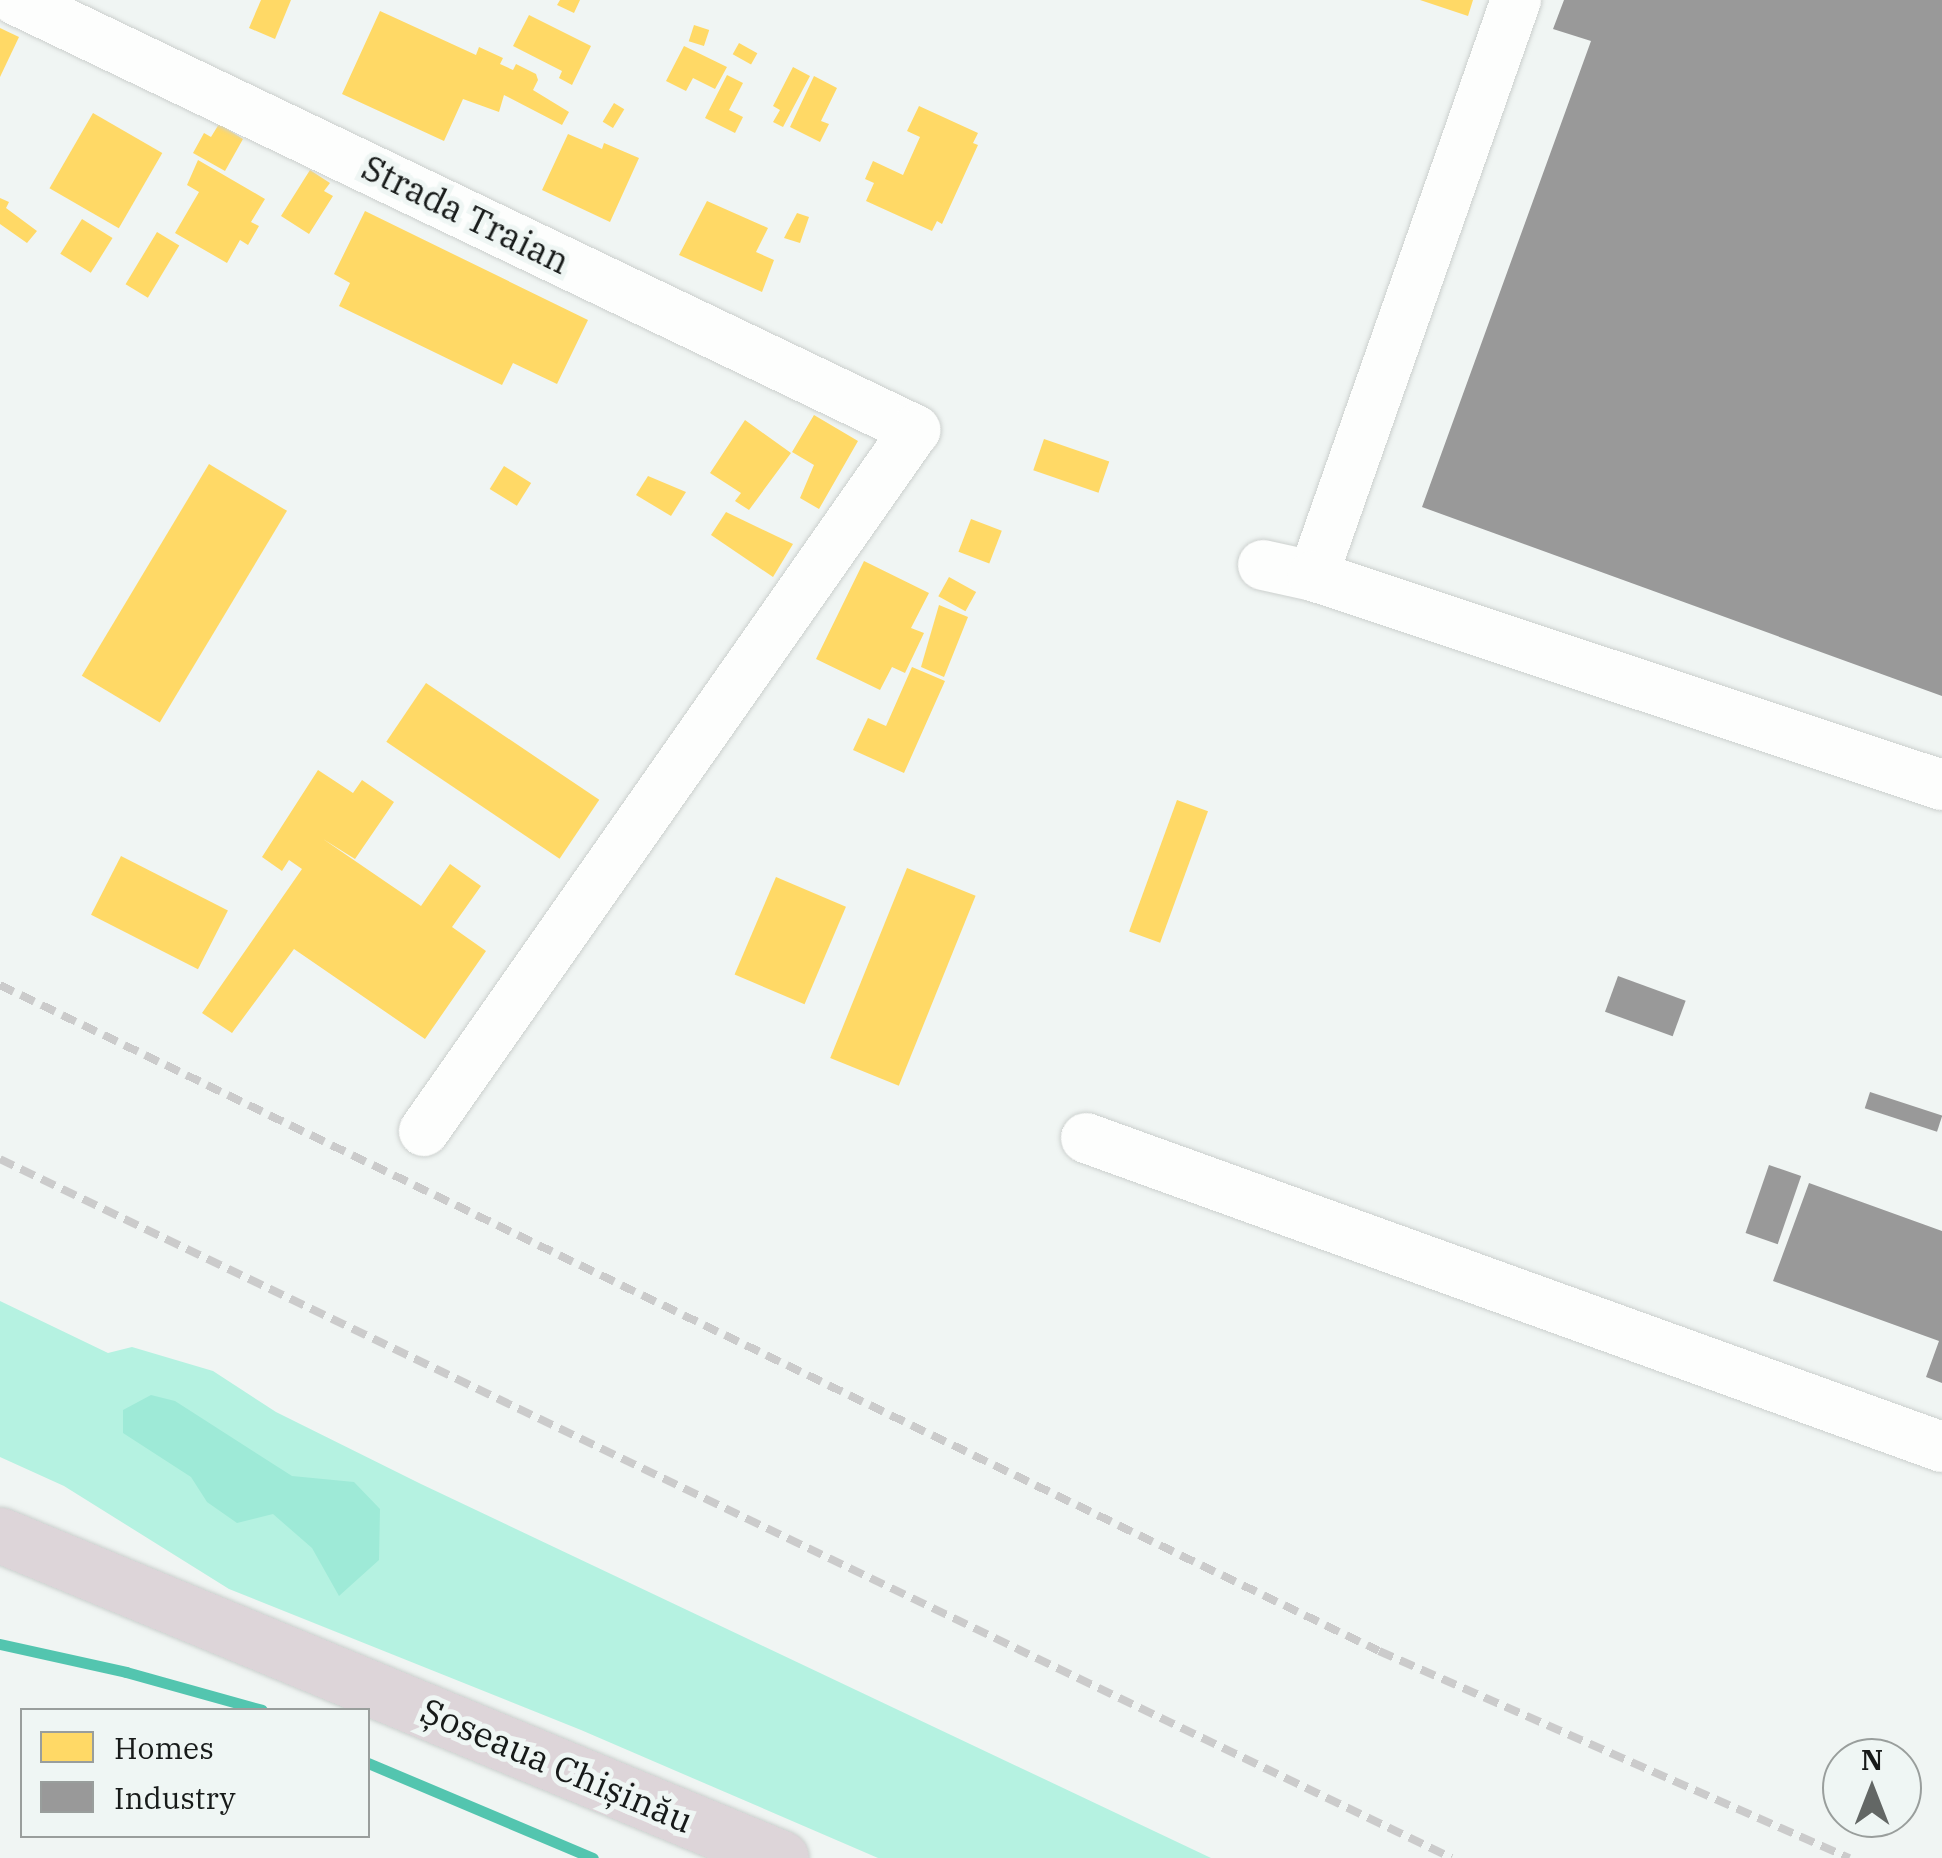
<!DOCTYPE html>
<html>
<head>
<meta charset="utf-8">
<style>
  body { margin:0 }
  #map { position:relative; width:1942px; height:1858px; overflow:hidden; background:#f0f5f3; font-family:"IBM Plex Serif",serif }
  div>[style] { position:absolute }
  .green>* { inset:0; background:#b5f2e1 }
  .forest>* { inset:0; background:#9eead7 }
  .homes>* { inset:0; background:#ffd966; transform-origin:0 0 }
  .industry>* { inset:0; background:#999; transform-origin:0 0 }
  .stream>* { height:11px; margin:-5.5px; padding:0 5.5px; transform-origin:5.5px; border-radius:5.5px; background:#53c5af }
  .roads { filter:drop-shadow(0 0 2px #ccd0ce) drop-shadow(0 0 2px #ccd0ce) }
  .minor>* { height:50px; margin:-25px; padding:0 25px; transform-origin:25px; border-radius:25px; background:#fdfefd }
  .highway>* { height:55px; margin:-27.5px; padding:0 27.5px; transform-origin:27.5px; border-radius:27.5px; background:#ddd5d9 }
  .rail>* { height:8px; margin-top:-4px; transform-origin:0; background:repeating-linear-gradient(90deg,#cbcbcb 0 15px,transparent 0 23px) }
  span { translate:-50% -50%; white-space:nowrap; text-align:center; line-height:1.15; -webkit-text-stroke:10px #eff6f4; paint-order:stroke }
  .street-label { font-size:35px; color:#171a19 }
  .legend { position:absolute; left:20px; top:1708px; width:350px; height:130px; box-sizing:border-box; background:#eff6f4; border:2px solid #999e9c; margin:0; padding:12px 18px; list-style:none; font-size:30px; color:#171a19 }
  .legend li { display:flex; align-items:center; gap:20px; height:50px }
  .legend b { width:50px; border:2px solid #999e9c }
  .north { position:absolute; left:1822px; top:1738px; width:100px; height:100px; box-sizing:border-box; background:#eff6f4; border:2px solid #999e9c; border-radius:50%; rotate:0deg; font-size:28px; font-weight:700; line-height:40px; text-align:center; color:#171a19 }
  .north::after { content:''; display:block; margin:auto; width:35px; height:45px; background:#636765; clip-path:polygon(50% 0,100% 100%,50% 72%,0 100%) }
</style>
</head>
<body>
<div id="map">
  <div class="green">
    <i style="clip-path:polygon(0 1301px,108px 1353px,132px 1347px,213px 1371px,276px 1412px,421px 1484px,1211px 1858px,878px 1858px,581px 1730px,229px 1589px,64px 1486px,0 1457px)"></i>
  </div>
  <div class="forest">
    <i style="clip-path:polygon(151px 1395px,175px 1401px,292px 1476px,354px 1482px,380px 1509px,379px 1560px,339px 1596px,312px 1548px,273px 1514px,237px 1523px,207px 1502px,191px 1477px,123px 1433px,123px 1410px)"></i>
  </div>
  <div class="homes">
    <i style="clip-path:polygon(261px 0,291px 0,275px 39px,249px 28px)"></i>
    <i style="clip-path:polygon(560px 0,580px 0,574px 13px,557px 5px)"></i>
    <i style="clip-path:polygon(1420px 0,1473px 0,1468px 16px)"></i>
    <i style="clip-path:polygon(380px 11px,476px 55px,479px 47px,503px 58px,500px 64px,513px 70px,516px 64px,536px 74px,538px 80px,533px 90px,569px 112px,562px 125px,504px 95px,499px 112px,463px 99px,444px 141px,342px 94px)"></i>
    <i style="clip-path:polygon(529px 15px,591px 46px,572px 85px,559px 78px,562px 71px,513px 46px)"></i>
    <i style="left:694px;top:25px;width:16px;height:17px;rotate:18deg"></i>
    <i style="clip-path:polygon(0 28px,19px 37px,0 77px)"></i>
    <i style="left:739px;top:43px;width:21px;height:13px;rotate:29deg"></i>
    <i style="clip-path:polygon(684px 46px,727px 67px,715px 89px,693px 78px,686px 91px,666px 81px)"></i>
    <i style="clip-path:polygon(793px 67px,810px 76px,783px 127px,773px 122px,780px 110px,773px 106px)"></i>
    <i style="clip-path:polygon(727px 75px,743px 83px,729px 110px,743px 117px,735px 133px,705px 118px)"></i>
    <i style="clip-path:polygon(814px 76px,837px 88px,821px 121px,829px 124px,820px 142px,790px 127px)"></i>
    <i style="left:614px;top:103px;width:12px;height:22px;rotate:31deg"></i>
    <i style="clip-path:polygon(919px 106px,978px 133px,973px 143px,978px 145px,942px 224px,937px 221px,932px 231px,866px 201px,874px 183px,865px 179px,873px 161px,903px 175px,920px 137px,907px 131px)"></i>
    <i style="left:93px;top:113px;width:80px;height:87px;rotate:30deg"></i>
    <i style="clip-path:polygon(219px 124px,243px 139px,225px 171px,193px 153px,204px 133px,211px 137px)"></i>
    <i style="clip-path:polygon(568px 134px,602px 149px,604px 143px,639px 158px,610px 222px,542px 190px)"></i>
    <i style="clip-path:polygon(198px 160px,265px 199px,251px 222px,259px 226px,248px 245px,240px 240px,227px 263px,175px 233px,199px 192px,187px 185px)"></i>
    <i style="clip-path:polygon(310px 170px,330px 183px,324px 191px,333px 196px,309px 234px,281px 216px)"></i>
    <i style="clip-path:polygon(0 198px,9px 202px,6px 208px,37px 231px,27px 243px,0 224px)"></i>
    <i style="clip-path:polygon(707px 201px,768px 228px,756px 252px,774px 260px,762px 292px,679px 255px)"></i>
    <i style="clip-path:polygon(365px 211px,588px 320px,557px 384px,513px 363px,502px 385px,339px 306px,350px 283px,334px 274px)"></i>
    <i style="clip-path:polygon(797px 213px,809px 217px,800px 243px,784px 238px)"></i>
    <i style="left:82px;top:219px;width:36px;height:41px;rotate:32deg"></i>
    <i style="left:157px;top:232px;width:26px;height:61px;rotate:31deg"></i>
    <i style="clip-path:polygon(814px 415px,858px 441px,819px 509px,800px 498px,814px 465px,792px 452px)"></i>
    <i style="clip-path:polygon(745px 420px,791px 453px,749px 510px,735px 501px,741px 493px,710px 473px)"></i>
    <i style="left:1044px;top:439px;width:69px;height:33px;rotate:19deg"></i>
    <i style="left:209px;top:464px;width:91px;height:247px;rotate:31deg"></i>
    <i style="left:504px;top:466px;width:32px;height:27px;rotate:32deg"></i>
    <i style="clip-path:polygon(648px 476px,686px 492px,671px 516px,636px 495px)"></i>
    <i style="clip-path:polygon(726px 512px,793px 544px,773px 577px,711px 535px)"></i>
    <i style="left:971px;top:519px;width:33px;height:35px;rotate:21deg"></i>
    <i style="clip-path:polygon(864px 561px,929px 593px,911px 628px,924px 633px,905px 673px,892px 667px,880px 690px,816px 659px)"></i>
    <i style="left:949px;top:577px;width:31px;height:22px;rotate:29deg"></i>
    <i style="clip-path:polygon(939px 605px,968px 617px,944px 677px,921px 667px)"></i>
    <i style="clip-path:polygon(912px 667px,945px 681px,904px 773px,853px 750px,868px 718px,886px 726px)"></i>
    <i style="left:426px;top:683px;width:209px;height:71px;rotate:34deg"></i>
    <i style="clip-path:polygon(318px 770px,353px 793px,362px 780px,394px 802px,355px 859px,323px 839px,421px 906px,450px 864px,481px 886px,452px 927px,486px 951px,425px 1039px,294px 949px,232px 1033px,202px 1013px,302px 869px,289px 860px,282px 871px,262px 857px)"></i>
    <i style="left:1177px;top:800px;width:33px;height:140px;rotate:20deg"></i>
    <i style="left:121px;top:856px;width:120px;height:66px;rotate:27deg"></i>
    <i style="left:907px;top:868px;width:74px;height:205px;rotate:22deg"></i>
    <i style="left:776px;top:877px;width:76px;height:106px;rotate:23deg"></i>
  </div>
  <div class="industry">
    <i style="clip-path:polygon(1564px 0,1942px 0,1942px 696px,1422px 507px,1591px 41px,1553px 29px)"></i>
    <i style="left:1618px;top:976px;width:72px;height:38px;rotate:20deg"></i>
    <i style="left:1870px;top:1092px;width:76px;height:17px;rotate:18deg"></i>
    <i style="left:1769px;top:1165px;width:34px;height:72px;rotate:19deg"></i>
    <i style="clip-path:polygon(1809px 1183px,1942px 1231px,1942px 1383px,1926px 1377px,1939px 1341px,1773px 1281px)"></i>
  </div>
  <div class="stream">
    <i style="left:0;top:1644px;width:129px;rotate:12.5deg"></i>
    <i style="left:126px;top:1672px;width:141px;rotate:15.6deg"></i>
    <i style="left:368px;top:1763px;width:244px;rotate:22.9deg"></i>
  </div>
  <div class="roads">
    <div class="minor">
      <i style="left:16px;top:0;width:997px;rotate:25.56deg"></i>
      <i style="left:915px;top:430px;width:856px;rotate:125.01deg"></i>
      <i style="left:1263px;top:565px;width:51px;rotate:12.4deg"></i>
      <i style="left:1313px;top:576px;width:611px;rotate:-70.59deg"></i>
      <i style="left:1313px;top:576px;width:663px;rotate:18.38deg"></i>
      <i style="left:1086px;top:1138px;width:910px;rotate:19.85deg"></i>
    </div>
    <div class="highway">
      <i style="left:0;top:1535px;width:845px;rotate:22.47deg"></i>
    </div>
  </div>
  <div class="rail">
    <i style="left:0;top:985px;width:1531px;rotate:25.78deg"></i>
    <i style="left:1379px;top:1651px;width:514px;rotate:23.77deg"></i>
    <i style="left:0;top:1159px;width:1611px;rotate:25.71deg"></i>
  </div>
  <div class="street-label">
    <span style="left:466px;top:214px;rotate:26deg">Strada Traian</span>
    <span style="left:557px;top:1765px;rotate:23deg">Șoseaua Chișinău</span>
  </div>
  <ul class="legend">
  <li><b style="height:28px;background:#ffd966"></b>Homes</li>
  <li><b style="height:28px;background:#999"></b>Industry</li>
  </ul>
  <div class="north">N</div>
</div>
</body>
</html>
